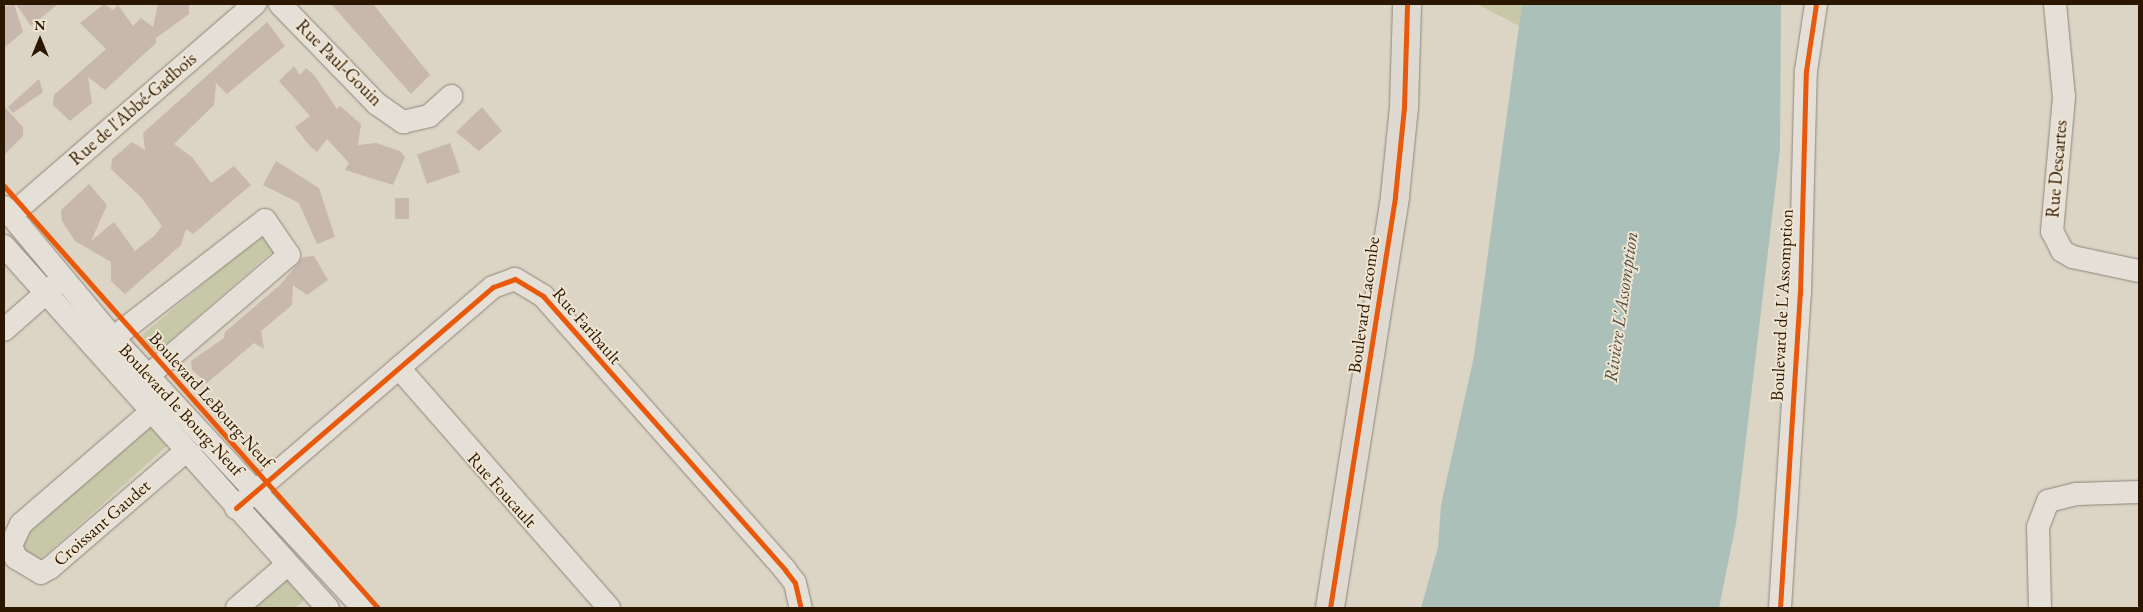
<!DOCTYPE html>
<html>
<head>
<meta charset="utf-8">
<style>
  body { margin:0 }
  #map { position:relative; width:2143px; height:612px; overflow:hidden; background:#dcd4c4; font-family:"EB Garamond",serif }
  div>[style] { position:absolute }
  .green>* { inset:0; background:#c6c8a8 }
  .water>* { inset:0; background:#acc0ba }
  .building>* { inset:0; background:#c8b7ac; transform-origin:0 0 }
  .roads { filter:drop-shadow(0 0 1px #8d8579) drop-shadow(0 0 1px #8d8579) }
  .minor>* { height:22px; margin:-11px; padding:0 11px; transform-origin:11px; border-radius:11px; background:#e4e0d8 }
  .major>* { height:28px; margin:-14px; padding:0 14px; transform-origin:14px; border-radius:14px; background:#dfdad1 }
  .cycleway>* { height:5px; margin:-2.5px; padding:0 2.5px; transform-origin:2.5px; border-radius:2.5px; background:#e8590c }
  span { translate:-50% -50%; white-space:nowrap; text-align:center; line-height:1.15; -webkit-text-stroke:4px #efe5d2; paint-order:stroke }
  .street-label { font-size:18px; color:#2b1600 }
  .water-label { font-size:19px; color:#514f40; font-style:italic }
  .frame { position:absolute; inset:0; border:5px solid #2b1600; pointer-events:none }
  .north { position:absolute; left:15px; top:15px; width:50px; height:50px; -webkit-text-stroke:4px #efe5d2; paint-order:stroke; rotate:0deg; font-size:14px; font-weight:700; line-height:20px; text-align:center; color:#2b1600 }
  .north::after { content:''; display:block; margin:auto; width:18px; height:22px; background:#2b1600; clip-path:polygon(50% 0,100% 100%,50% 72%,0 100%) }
</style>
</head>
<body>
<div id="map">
  <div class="green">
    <i style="clip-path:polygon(1477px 4px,1522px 4px,1519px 26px)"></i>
    <i style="clip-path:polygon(265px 231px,273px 251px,158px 351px,144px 349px,141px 336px)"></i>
    <i style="clip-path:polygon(155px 425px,169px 444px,47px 554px,37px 561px,16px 543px,144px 426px)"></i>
    <i style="clip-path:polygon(283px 575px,304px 590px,303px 601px,295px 608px,245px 608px)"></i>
  </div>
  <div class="water">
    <i style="clip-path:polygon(1522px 4px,1781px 4px,1780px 149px,1736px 524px,1719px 608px,1421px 608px,1438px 547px,1441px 505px,1474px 356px)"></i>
  </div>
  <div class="building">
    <i style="clip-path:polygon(14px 4px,23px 32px,4px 48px,4px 7px)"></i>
    <i style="clip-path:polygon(16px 4px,58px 4px,31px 26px)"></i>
    <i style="clip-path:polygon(104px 4px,113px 10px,118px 5px,133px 26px,141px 18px,153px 27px,158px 4px,189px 4px,189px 14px,156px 38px,156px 43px,105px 90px,88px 77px,92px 103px,70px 121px,53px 105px,54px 95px,106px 49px,80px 23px)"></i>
    <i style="clip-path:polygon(331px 4px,373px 4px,430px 75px,411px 94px)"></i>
    <i style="clip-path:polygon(267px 22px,285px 46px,227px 94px,216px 83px,214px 105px,174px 144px,192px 157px,211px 183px,234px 166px,251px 185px,193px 234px,186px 229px,181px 245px,125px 294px,111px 281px,111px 262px,75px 241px,62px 221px,61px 210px,89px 184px,107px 205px,91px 241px,114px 222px,135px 251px,154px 236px,162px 226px,141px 197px,111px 169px,112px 159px,132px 142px,145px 150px,143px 133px)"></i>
    <i style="clip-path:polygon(294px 66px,300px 75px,306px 68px,314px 75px,337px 109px,340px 106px,361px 124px,358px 145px,376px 143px,400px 151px,405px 157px,393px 185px,345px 170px,349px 163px,327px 139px,317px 152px,308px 144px,295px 127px,310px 116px,279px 81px)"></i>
    <i style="clip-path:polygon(39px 79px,43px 92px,13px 113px,8px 107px)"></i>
    <i style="clip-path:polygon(4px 106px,23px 127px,23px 136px,4px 155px)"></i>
    <i style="clip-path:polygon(482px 107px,502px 131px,479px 151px,456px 132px)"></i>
    <i style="left:450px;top:143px;width:31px;height:35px;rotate:71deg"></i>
    <i style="clip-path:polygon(276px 161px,319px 188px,335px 237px,317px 244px,299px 203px,263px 185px)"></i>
    <i style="left:395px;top:198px;width:14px;height:21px"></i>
    <i style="clip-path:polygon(314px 256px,328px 280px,307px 295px,293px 285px,292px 305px,261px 331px,264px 349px,254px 343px,207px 383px,192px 370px,191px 361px,224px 338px,225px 332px,280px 285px,303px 257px)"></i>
  </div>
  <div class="roads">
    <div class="minor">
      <i style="left:280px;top:4px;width:139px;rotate:45.9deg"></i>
      <i style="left:377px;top:104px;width:32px;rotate:35deg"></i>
      <i style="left:403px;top:122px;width:27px;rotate:-13deg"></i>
      <i style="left:429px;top:116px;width:30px;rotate:-42deg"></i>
      <i style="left:2055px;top:4px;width:93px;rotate:84.5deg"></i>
      <i style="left:2064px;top:97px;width:135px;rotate:95.1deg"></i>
      <i style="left:2052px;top:231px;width:22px;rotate:63deg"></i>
      <i style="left:2062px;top:251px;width:13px;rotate:29deg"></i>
      <i style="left:2073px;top:257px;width:67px;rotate:12deg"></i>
      <i style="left:4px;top:207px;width:170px;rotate:50.2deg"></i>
      <i style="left:113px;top:338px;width:368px;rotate:47.2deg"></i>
      <i style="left:11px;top:215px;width:323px;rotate:-40.9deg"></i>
      <i style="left:4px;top:246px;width:486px;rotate:48.2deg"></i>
      <i style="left:4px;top:330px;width:68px;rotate:-41.4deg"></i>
      <i style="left:113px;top:338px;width:192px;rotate:-37.8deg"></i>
      <i style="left:265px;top:220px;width:42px;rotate:55.6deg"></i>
      <i style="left:289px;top:255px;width:184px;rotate:139.4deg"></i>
      <i style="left:399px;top:368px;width:319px;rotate:48.8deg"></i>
      <i style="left:152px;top:411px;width:173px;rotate:139.2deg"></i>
      <i style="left:21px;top:524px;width:23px;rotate:115deg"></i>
      <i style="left:11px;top:545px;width:14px;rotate:69deg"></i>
      <i style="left:16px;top:558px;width:29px;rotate:31deg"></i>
      <i style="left:41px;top:573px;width:10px;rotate:-29deg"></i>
      <i style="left:50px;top:568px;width:179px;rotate:-40.7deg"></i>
      <i style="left:236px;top:508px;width:339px;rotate:-40.7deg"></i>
      <i style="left:493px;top:287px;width:23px;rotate:-20deg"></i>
      <i style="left:515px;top:279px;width:33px;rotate:31deg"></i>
      <i style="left:543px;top:296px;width:366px;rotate:48.5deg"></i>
      <i style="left:785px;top:570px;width:16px;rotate:52deg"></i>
      <i style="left:795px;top:583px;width:26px;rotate:77deg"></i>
      <i style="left:237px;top:608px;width:66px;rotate:-40.7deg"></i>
      <i style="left:1780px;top:608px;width:315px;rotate:-86.4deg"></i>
      <i style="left:1800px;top:294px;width:223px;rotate:-88.5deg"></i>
      <i style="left:1806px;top:71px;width:68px;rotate:-81.5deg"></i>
      <i style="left:2040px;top:608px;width:81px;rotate:-91.4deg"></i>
      <i style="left:2038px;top:527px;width:28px;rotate:-69deg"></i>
      <i style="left:2048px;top:501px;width:30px;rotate:-14deg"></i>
      <i style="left:2077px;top:494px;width:62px;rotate:-1.8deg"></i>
    </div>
    <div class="major">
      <i style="left:1330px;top:608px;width:417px;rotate:-81deg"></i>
      <i style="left:1395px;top:196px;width:89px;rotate:-84.2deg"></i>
      <i style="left:1404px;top:107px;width:103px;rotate:-88.3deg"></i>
    </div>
  </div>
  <div class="cycleway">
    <i style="left:4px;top:186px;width:564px;rotate:48.45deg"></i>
    <i style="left:236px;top:508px;width:339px;rotate:-40.7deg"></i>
    <i style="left:493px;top:287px;width:23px;rotate:-20deg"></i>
    <i style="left:515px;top:279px;width:33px;rotate:31deg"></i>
    <i style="left:543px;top:296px;width:366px;rotate:48.5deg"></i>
    <i style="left:785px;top:570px;width:16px;rotate:52deg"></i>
    <i style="left:795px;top:583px;width:26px;rotate:77deg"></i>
    <i style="left:1330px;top:608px;width:417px;rotate:-81deg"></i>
    <i style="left:1395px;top:196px;width:89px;rotate:-84.2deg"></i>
    <i style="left:1404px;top:107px;width:103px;rotate:-88.3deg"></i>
    <i style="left:1780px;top:608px;width:315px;rotate:-86.4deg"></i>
    <i style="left:1800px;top:294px;width:223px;rotate:-88.5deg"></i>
    <i style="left:1806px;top:71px;width:68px;rotate:-81.5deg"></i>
  </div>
  <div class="street-label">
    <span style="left:339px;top:63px;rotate:45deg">Rue Paul-Gouin</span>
    <span style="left:133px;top:109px;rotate:-41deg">Rue de l'Abbé-Gadbois</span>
    <span style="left:2057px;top:169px;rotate:-85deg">Rue Descartes</span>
    <span style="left:1364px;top:305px;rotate:-82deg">Boulevard Lacombe</span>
    <span style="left:1782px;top:305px;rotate:-87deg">Boulevard de L'Assomption</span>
    <span style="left:587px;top:326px;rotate:49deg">Rue Faribault</span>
    <span style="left:211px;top:400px;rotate:48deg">Boulevard LeBourg-Neuf</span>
    <span style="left:181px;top:410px;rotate:47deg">Boulevard le Bourg-Neuf</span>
    <span style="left:502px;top:490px;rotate:48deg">Rue Foucault</span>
    <span style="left:102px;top:523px;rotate:-41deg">Croissant Gaudet</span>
  </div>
  <div class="water-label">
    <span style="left:1621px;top:307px;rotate:-82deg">Rivière L'Assomption</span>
  </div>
  <div class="frame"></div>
  <div class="north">N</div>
</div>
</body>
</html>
